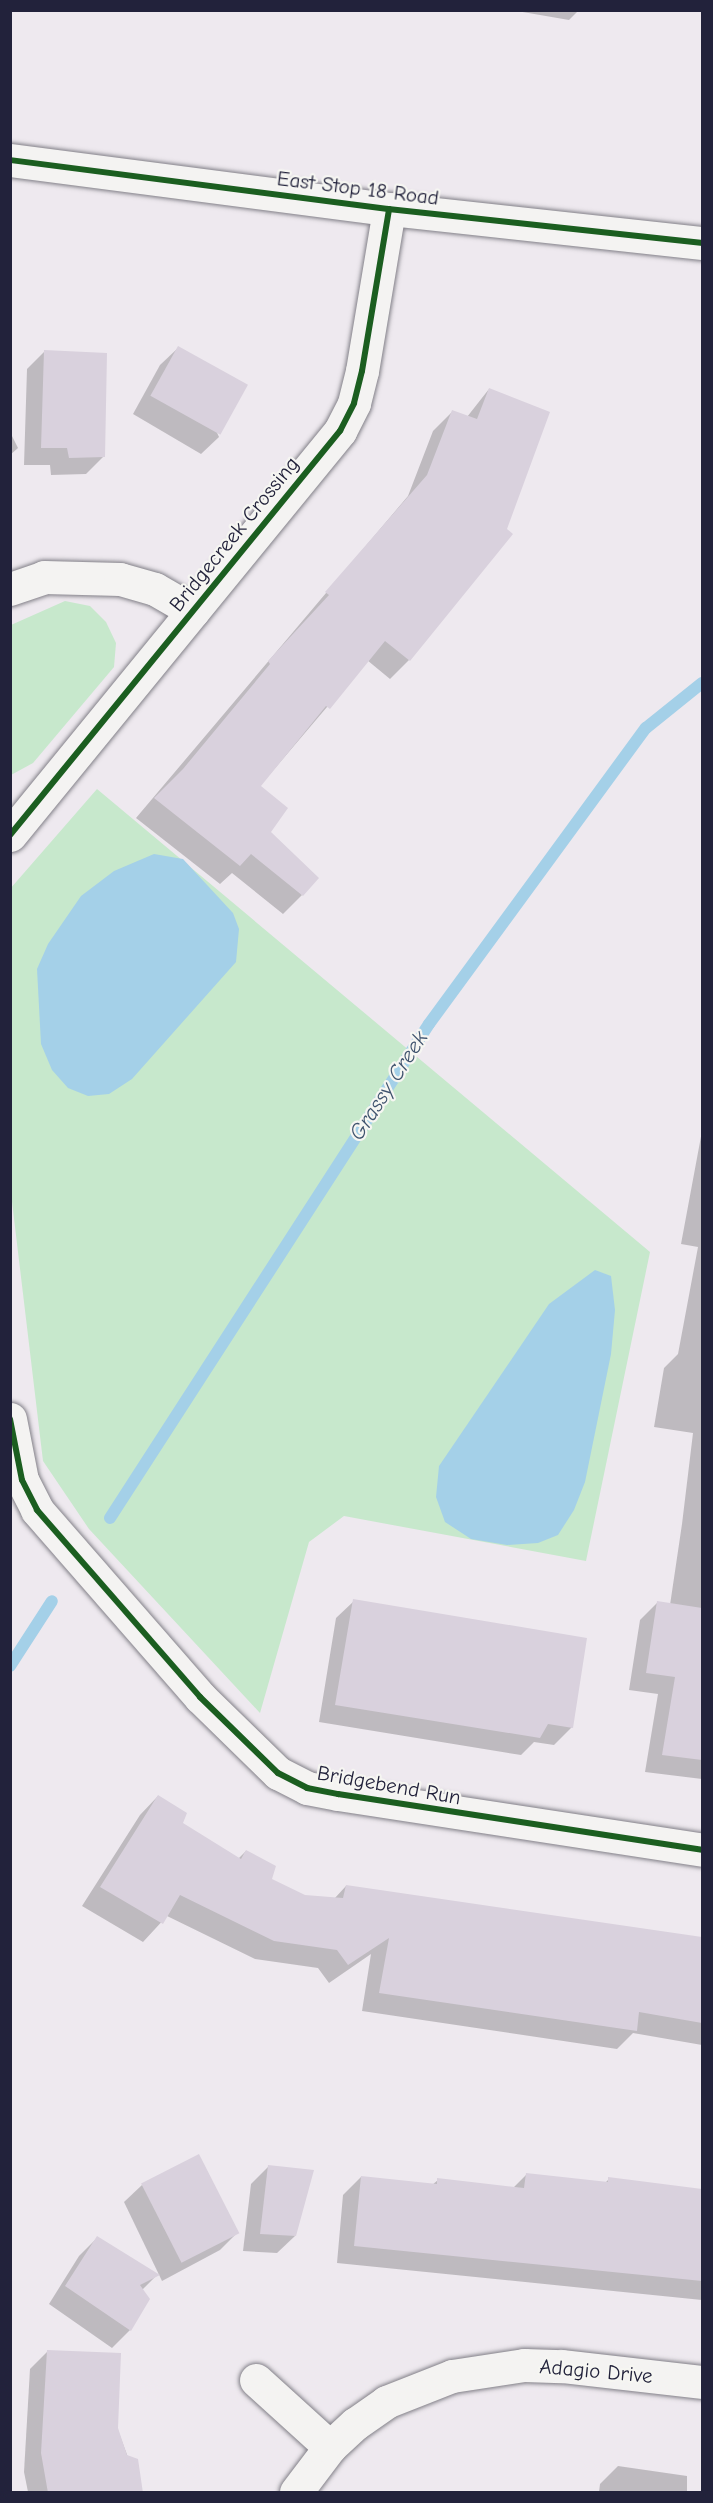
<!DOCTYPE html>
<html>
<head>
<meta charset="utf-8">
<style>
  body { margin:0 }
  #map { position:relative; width:713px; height:2503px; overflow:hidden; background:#eee9ef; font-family:"Comic Neue",sans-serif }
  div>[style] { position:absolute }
  .green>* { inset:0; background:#c7e8cc }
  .water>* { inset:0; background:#a4d0e8 }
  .shadow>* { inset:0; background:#0003 }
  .stream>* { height:12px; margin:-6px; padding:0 6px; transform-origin:6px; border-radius:6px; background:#a4d0e8 }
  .building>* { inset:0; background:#d9d1dd; transform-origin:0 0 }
  .roads { filter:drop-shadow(0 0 2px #828088) drop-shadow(0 0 2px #828088) }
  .street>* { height:33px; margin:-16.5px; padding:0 16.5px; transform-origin:16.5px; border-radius:16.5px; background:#f4f3f2 }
  .secondary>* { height:33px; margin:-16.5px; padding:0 16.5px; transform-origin:16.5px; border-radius:16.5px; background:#f4f3f2 }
  .cycleway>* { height:6px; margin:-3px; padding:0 3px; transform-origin:3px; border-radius:3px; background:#1b5e20 }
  span { translate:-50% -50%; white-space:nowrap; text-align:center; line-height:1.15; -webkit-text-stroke:4.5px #f6f6f2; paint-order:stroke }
  .street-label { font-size:21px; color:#22223b }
  .water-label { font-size:22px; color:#3f536e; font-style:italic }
  .frame { position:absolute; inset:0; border:12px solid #22223b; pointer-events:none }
</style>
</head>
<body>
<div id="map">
  <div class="green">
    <i style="clip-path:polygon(65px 601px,90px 606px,106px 622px,116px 643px,114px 667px,33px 763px,11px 775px,11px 625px)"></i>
    <i style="clip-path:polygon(97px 789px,650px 1252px,586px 1561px,344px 1516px,309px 1542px,260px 1713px,89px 1529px,43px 1461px,10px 1185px,10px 889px)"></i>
  </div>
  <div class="water">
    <i style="clip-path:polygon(154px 854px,183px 859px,233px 913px,239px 929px,236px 962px,132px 1079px,109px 1094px,88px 1096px,68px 1088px,52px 1070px,41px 1044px,37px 969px,48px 944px,81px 896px,114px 871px)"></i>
    <i style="clip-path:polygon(595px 1270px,611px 1276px,615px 1310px,611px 1354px,585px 1482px,574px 1510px,558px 1535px,538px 1543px,507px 1545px,471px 1539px,445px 1522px,436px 1497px,439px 1466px,549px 1304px)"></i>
  </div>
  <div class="shadow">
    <i style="clip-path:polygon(511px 10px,579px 10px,569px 20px)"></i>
    <i style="clip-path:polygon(178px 348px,219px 437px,201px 454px,133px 414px,160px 365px)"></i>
    <i style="clip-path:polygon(45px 351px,104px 456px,86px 474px,51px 475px,50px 465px,24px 465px,27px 369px)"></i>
    <i style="clip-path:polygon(489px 389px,409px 660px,390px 679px,367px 660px,259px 787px,269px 832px,302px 895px,283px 914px,232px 873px,220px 884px,136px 818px,408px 496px,433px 431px,452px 412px,467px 417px)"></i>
    <i style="clip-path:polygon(10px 432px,18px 448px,10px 455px)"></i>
    <i style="clip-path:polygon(702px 1131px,702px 1779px,645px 1772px,658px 1694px,629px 1690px,640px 1620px,657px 1603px,670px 1605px,682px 1524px,693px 1433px,654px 1427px,664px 1368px,678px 1354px,698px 1247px,681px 1244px)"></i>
    <i style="clip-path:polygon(354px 1601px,572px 1727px,554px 1745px,534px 1742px,521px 1755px,319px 1722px,336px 1618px)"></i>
    <i style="clip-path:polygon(158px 1796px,181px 1823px,238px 1859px,246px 1851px,270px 1880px,305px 1896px,334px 1899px,346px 1886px,702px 1938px,702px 2045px,633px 2033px,617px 2049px,362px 2011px,371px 1954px,329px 1983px,318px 1968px,255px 1959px,167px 1916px,143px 1942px,82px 1906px,140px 1815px)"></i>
    <i style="clip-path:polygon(268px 2167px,295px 2236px,277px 2253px,243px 2251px,251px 2184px)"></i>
    <i style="clip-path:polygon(526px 2175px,605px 2183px,609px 2179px,702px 2190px,702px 2300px,337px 2263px,343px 2195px,361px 2177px,432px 2185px,438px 2180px,513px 2188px)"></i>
    <i style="clip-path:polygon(142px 2185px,238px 2232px,220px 2250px,162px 2281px,124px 2202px)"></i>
    <i style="clip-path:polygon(97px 2238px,157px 2275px,142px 2290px,130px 2330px,112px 2348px,49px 2304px,79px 2256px)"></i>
    <i style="clip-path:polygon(48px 2351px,117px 2428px,141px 2492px,28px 2492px,24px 2472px,30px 2369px)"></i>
    <i style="clip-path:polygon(618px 2466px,687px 2476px,687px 2492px,599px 2492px,600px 2484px)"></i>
  </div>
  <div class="stream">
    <i style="left:110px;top:1518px;width:588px;rotate:-57.15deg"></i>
    <i style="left:429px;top:1024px;width:367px;rotate:-53.8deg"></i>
    <i style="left:646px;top:728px;width:72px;rotate:-38.8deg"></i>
    <i style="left:10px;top:1666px;width:77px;rotate:-57.1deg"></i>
  </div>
  <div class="building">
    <i style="left:178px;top:346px;width:80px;height:57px;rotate:29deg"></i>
    <i style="clip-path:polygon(44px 350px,107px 353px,105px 457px,69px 458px,67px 448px,41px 448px)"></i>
    <i style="clip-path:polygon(489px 388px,550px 412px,507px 529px,513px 534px,410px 661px,385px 641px,330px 709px,326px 706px,261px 786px,288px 808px,271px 832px,319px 878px,303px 896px,251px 854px,240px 866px,154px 798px,183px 769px,270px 664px,268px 661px,329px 595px,325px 592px,427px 475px,452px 410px,477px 419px)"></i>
    <i style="clip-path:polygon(353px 1599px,587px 1638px,573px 1728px,548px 1724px,540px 1738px,335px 1705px)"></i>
    <i style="clip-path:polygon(657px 1601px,702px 1608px,702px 1760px,662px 1755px,675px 1677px,646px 1673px)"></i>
    <i style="clip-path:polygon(158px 1795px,187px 1813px,183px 1823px,241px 1859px,246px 1850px,276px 1866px,272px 1879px,305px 1895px,343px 1898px,346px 1885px,702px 1937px,702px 2023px,639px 2012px,637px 2031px,379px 1993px,389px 1938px,348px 1965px,337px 1950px,274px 1941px,180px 1895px,163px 1924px,100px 1887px)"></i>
    <i style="left:199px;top:2154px;width:89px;height:65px;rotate:63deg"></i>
    <i style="clip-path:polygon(268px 2165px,314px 2170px,296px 2236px,260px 2234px)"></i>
    <i style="clip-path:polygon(526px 2173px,608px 2182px,608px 2177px,702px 2189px,702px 2281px,354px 2246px,361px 2176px,437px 2184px,437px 2178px,524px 2188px)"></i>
    <i style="clip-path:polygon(97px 2236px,160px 2275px,140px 2285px,150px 2299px,131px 2331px,65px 2286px)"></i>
    <i style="clip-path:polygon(47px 2350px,121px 2353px,118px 2428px,127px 2455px,138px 2459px,143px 2493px,48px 2493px,41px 2453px)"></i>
  </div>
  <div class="roads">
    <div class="street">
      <i style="left:10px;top:589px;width:36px;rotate:-19deg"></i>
      <i style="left:44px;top:577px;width:76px;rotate:1.5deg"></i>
      <i style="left:120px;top:579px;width:36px;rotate:16deg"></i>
      <i style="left:155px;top:589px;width:44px;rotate:30.1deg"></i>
      <i style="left:10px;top:835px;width:522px;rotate:-50.76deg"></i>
      <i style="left:340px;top:431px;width:31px;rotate:-63deg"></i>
      <i style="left:354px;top:403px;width:33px;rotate:-76deg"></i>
      <i style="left:362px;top:371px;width:164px;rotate:-80.5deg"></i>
      <i style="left:10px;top:1419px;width:62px;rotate:78.9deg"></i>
      <i style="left:22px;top:1480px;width:34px;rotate:63deg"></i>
      <i style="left:37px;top:1510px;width:248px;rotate:48.9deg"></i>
      <i style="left:200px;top:1697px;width:109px;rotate:44.3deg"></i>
      <i style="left:278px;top:1773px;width:33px;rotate:27deg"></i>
      <i style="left:307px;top:1788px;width:32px;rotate:11deg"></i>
      <i style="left:338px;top:1794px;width:368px;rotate:8.7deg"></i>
      <i style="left:256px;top:2380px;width:100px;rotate:42.2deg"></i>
      <i style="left:296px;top:2492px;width:56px;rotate:-52.9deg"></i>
      <i style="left:330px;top:2447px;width:34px;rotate:-43deg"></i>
      <i style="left:355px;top:2424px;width:38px;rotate:-35deg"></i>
      <i style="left:386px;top:2402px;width:71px;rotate:-21.5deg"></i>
      <i style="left:452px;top:2376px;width:73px;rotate:-8.7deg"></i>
      <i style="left:524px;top:2365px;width:38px;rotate:2deg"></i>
      <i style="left:562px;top:2366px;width:141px;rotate:6.5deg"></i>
    </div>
    <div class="secondary">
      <i style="left:10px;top:160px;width:382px;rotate:7.4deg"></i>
      <i style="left:389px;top:209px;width:315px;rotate:6.2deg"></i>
    </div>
  </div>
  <div class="cycleway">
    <i style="left:10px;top:160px;width:382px;rotate:7.4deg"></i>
    <i style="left:389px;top:209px;width:315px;rotate:6.2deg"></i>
    <i style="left:10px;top:835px;width:522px;rotate:-50.76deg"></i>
    <i style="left:340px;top:431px;width:31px;rotate:-63deg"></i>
    <i style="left:354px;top:403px;width:33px;rotate:-76deg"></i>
    <i style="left:362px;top:371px;width:164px;rotate:-80.5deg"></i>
    <i style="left:10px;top:1419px;width:62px;rotate:78.9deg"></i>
    <i style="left:22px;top:1480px;width:34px;rotate:63deg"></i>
    <i style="left:37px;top:1510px;width:248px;rotate:48.9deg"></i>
    <i style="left:200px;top:1697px;width:109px;rotate:44.3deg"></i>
    <i style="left:278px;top:1773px;width:33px;rotate:27deg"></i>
    <i style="left:307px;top:1788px;width:32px;rotate:11deg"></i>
    <i style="left:338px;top:1794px;width:368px;rotate:8.7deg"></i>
  </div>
  <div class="street-label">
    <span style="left:358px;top:188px;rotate:7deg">East Stop 18 Road</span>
    <span style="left:234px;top:534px;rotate:-51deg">Bridgecreek Crossing</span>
    <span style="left:389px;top:1785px;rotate:10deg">Bridgebend Run</span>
    <span style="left:596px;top:2371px;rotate:5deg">Adagio Drive</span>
  </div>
  <div class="water-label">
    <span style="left:389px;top:1086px;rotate:-57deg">Grassy Creek</span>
  </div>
  <div class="frame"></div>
</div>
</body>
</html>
